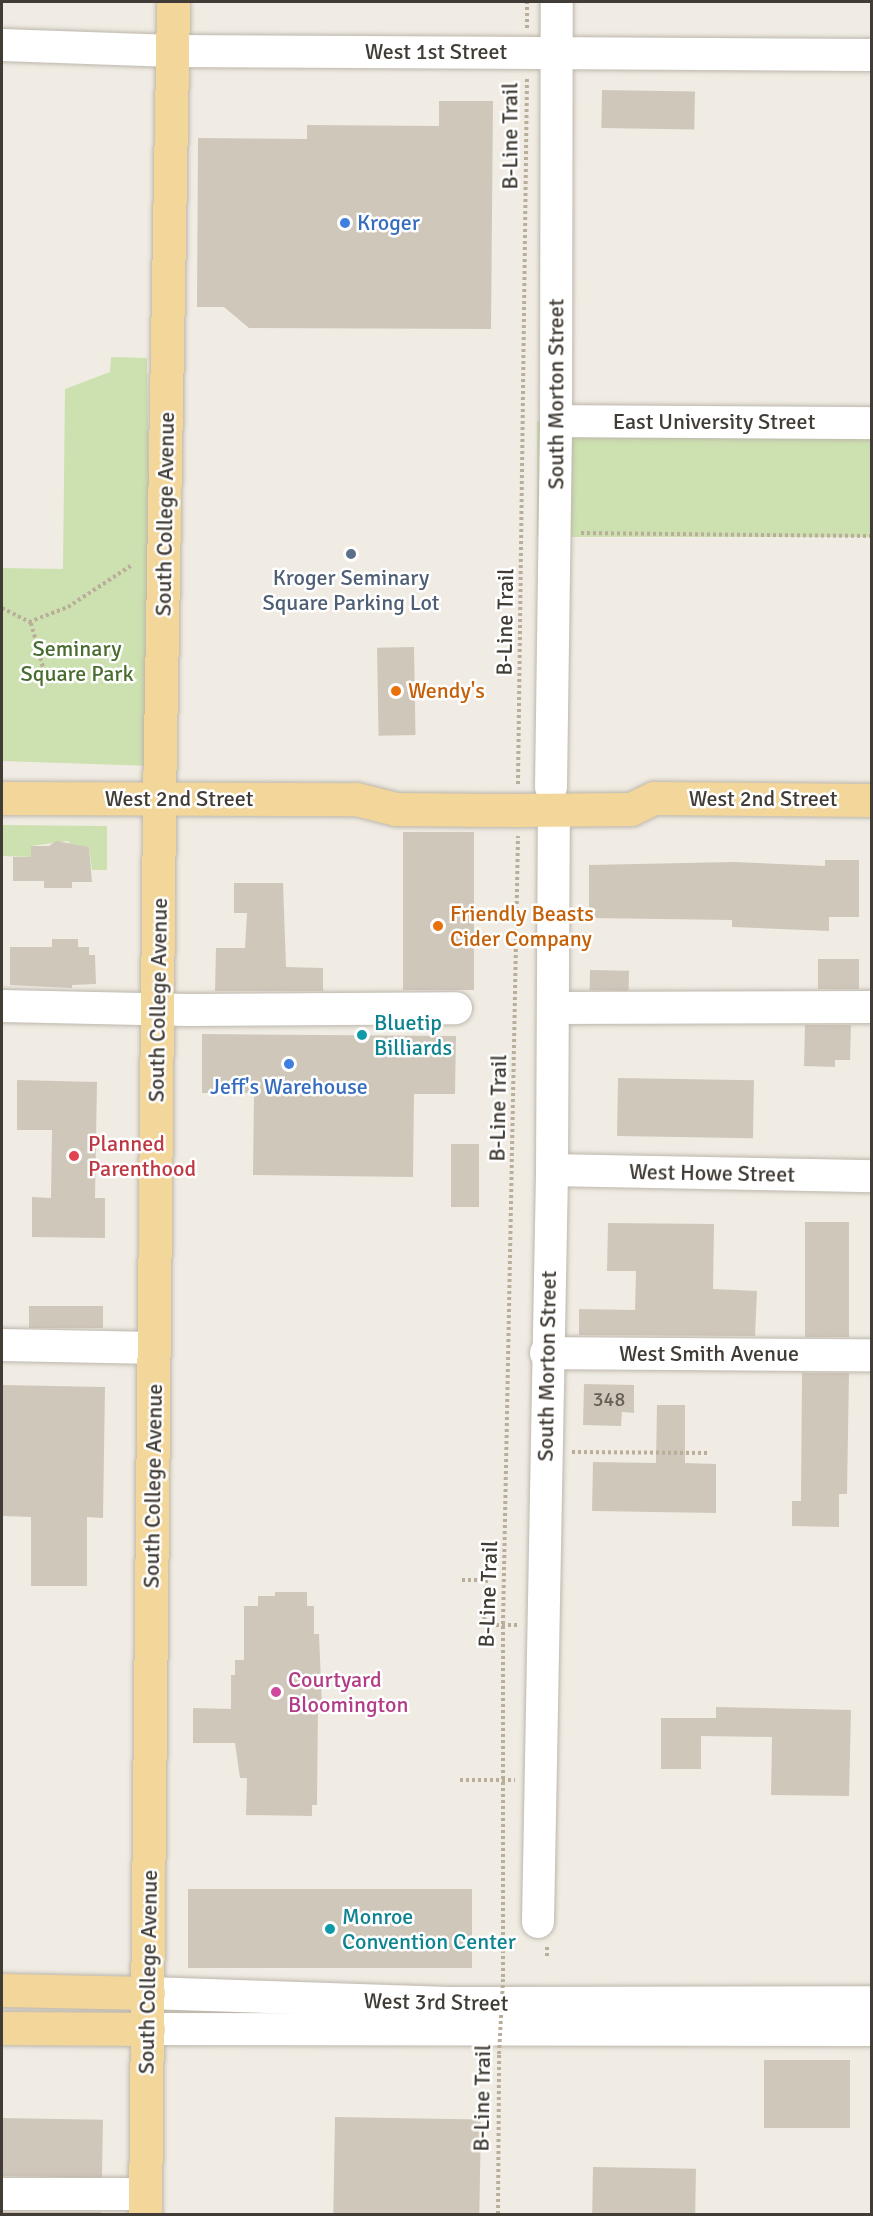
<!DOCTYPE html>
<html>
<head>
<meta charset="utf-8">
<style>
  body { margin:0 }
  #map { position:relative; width:873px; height:2216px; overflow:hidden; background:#f0ece4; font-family:Signika,sans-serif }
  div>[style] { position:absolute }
  .green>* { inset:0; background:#cde0b0; transform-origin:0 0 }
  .building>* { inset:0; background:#d0c7bb; transform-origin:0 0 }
  .path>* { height:4px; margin-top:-2px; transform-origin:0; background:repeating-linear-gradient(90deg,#baae9b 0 3px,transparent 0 6px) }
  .roads { filter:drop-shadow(0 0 2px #bdb6ab) drop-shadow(0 0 2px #bdb6ab) }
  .minor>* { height:32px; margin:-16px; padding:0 16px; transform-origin:16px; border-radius:16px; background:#fff }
  .major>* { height:33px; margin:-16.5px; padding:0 16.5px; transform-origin:16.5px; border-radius:16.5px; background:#f3d69a }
  .path-bridge>* { height:4px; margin-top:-2px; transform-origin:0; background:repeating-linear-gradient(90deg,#baae9b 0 3px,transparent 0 6px) }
  .dots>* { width:16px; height:16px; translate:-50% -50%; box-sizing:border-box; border:3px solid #fff; border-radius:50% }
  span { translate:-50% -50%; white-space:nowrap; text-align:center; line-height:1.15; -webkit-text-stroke:5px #fff; paint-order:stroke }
  .number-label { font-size:20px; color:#655f56 }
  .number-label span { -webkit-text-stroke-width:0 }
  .street-label { font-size:22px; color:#413c35 }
  .shop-label { font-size:22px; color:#366cbe }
  .left { translate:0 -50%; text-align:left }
  .service-label { font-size:22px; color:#4e5e75 }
  .park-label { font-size:22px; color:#496c2f }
  .food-label { font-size:22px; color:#c56008 }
  .culture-label { font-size:22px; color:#0d838f }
  .health-label { font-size:22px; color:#be3a42 }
  .hotel-label { font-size:22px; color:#b23c85 }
  .frame { position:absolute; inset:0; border:3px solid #413c35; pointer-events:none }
</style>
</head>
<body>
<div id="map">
  <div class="green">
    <i style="clip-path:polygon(111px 357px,147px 358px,153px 766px,2px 761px,2px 568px,63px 569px,65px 389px,110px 372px)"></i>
    <i style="left:537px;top:421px;width:334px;height:116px"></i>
    <i style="clip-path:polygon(2px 825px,107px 826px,107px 870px,92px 870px,89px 847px,73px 846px,68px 841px,31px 846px,31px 857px,2px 856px)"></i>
  </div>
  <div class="building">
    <i style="left:602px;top:90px;width:93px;height:38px;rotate:1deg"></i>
    <i style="clip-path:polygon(439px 101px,493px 101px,491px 329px,249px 328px,224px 307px,197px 307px,198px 138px,307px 139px,307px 125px,439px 126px)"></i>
    <i style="left:414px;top:647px;width:88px;height:37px;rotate:89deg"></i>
    <i style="left:403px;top:832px;width:71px;height:158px"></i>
    <i style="clip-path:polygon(56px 841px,89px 847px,92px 882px,72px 882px,72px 888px,44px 888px,44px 881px,13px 881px,13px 857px,31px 857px,31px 846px,49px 846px)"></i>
    <i style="clip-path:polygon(825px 860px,859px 860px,859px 917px,829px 917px,829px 931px,732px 927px,732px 920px,589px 918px,589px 865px,733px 862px,825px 866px)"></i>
    <i style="clip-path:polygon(234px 883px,283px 883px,286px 967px,323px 968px,323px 991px,215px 991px,216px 948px,245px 948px,247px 913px,234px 913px)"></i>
    <i style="clip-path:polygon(52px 939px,78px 939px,78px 947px,89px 947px,89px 955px,95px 955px,96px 984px,72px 985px,72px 988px,10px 985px,10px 947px,52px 947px)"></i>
    <i style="left:818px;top:959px;width:41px;height:30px"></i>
    <i style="left:590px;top:970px;width:39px;height:20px;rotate:1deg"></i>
    <i style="clip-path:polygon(805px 1025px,851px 1025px,850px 1060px,835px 1060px,835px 1067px,804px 1066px)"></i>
    <i style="clip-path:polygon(202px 1034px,456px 1036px,455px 1094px,414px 1094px,413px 1177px,253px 1175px,254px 1093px,202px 1093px)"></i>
    <i style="left:618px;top:1078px;width:136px;height:58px;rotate:1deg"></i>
    <i style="clip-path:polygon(17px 1080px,97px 1082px,95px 1198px,105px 1198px,105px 1238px,32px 1237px,32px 1197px,51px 1198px,52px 1130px,17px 1130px)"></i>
    <i style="left:451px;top:1144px;width:28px;height:63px"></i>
    <i style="left:805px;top:1222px;width:44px;height:115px"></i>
    <i style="clip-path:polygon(608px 1223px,714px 1224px,713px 1289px,757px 1291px,755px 1336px,579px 1335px,579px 1309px,635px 1310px,636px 1271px,607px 1271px)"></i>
    <i style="left:29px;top:1306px;width:74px;height:22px"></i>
    <i style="clip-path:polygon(802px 1373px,849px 1373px,847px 1494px,839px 1494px,839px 1527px,792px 1526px,792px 1501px,801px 1501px)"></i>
    <i style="clip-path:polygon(584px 1384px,634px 1385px,634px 1413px,622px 1412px,621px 1426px,583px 1425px)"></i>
    <i style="clip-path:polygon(2px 1385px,105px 1387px,103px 1518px,87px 1517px,87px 1586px,31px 1586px,31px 1517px,2px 1516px)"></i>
    <i style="clip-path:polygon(657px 1405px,685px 1405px,685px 1463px,716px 1464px,716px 1513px,592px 1511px,593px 1462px,656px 1463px)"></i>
    <i style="clip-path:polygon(275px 1592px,307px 1592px,307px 1606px,314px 1606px,314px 1634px,319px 1634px,322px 1707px,318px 1707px,317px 1805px,312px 1805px,312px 1816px,246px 1815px,247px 1778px,240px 1778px,235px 1743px,193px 1743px,193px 1708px,231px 1709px,231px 1675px,235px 1675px,235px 1660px,244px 1660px,244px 1606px,258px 1606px,258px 1596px,275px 1596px)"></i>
    <i style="clip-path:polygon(716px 1707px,851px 1710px,849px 1796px,771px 1795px,772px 1737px,701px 1736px,701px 1769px,661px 1769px,661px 1718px,716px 1718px)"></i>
    <i style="left:188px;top:1889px;width:284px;height:79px"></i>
    <i style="left:764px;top:2060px;width:86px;height:68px"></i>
    <i style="left:335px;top:2117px;width:146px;height:97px;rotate:1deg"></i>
    <i style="left:2px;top:2118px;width:101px;height:58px;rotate:1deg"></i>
    <i style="left:593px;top:2167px;width:103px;height:47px;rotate:1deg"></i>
    <i style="left:2px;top:2212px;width:99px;height:2px"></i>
  </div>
  <div class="path">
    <i style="left:527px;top:28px;width:26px;rotate:-90deg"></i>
    <i style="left:581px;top:533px;width:291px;rotate:0.6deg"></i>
    <i style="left:2px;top:608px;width:33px;rotate:27deg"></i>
    <i style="left:31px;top:623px;width:54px;rotate:74.9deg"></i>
    <i style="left:29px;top:622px;width:42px;rotate:-21deg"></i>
    <i style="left:68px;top:607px;width:77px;rotate:-33.3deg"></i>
    <i style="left:518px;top:784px;width:707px;rotate:-89.27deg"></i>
    <i style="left:572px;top:1452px;width:137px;rotate:0.4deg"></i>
    <i style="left:462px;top:1580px;width:24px"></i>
    <i style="left:486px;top:1580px;width:45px;rotate:92.5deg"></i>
    <i style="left:484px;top:1625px;width:34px"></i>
    <i style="left:460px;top:1780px;width:55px"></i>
    <i style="left:547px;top:1947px;width:9px;rotate:90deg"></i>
    <i style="left:503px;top:1977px;width:353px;rotate:-90deg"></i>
    <i style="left:503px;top:1624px;width:788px;rotate:-88.91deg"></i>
    <i style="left:498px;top:2214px;width:160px;rotate:-89.6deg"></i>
  </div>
  <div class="roads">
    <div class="minor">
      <i style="left:2px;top:45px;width:171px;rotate:2deg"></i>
      <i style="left:173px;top:51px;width:699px;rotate:0.33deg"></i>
      <i style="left:556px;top:421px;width:316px;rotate:0.4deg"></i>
      <i style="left:551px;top:787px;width:366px;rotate:-89.2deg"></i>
      <i style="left:556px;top:421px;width:419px;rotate:-89.9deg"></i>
      <i style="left:2px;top:1006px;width:186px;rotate:1.2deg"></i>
      <i style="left:188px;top:1010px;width:268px;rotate:-0.4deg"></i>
      <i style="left:554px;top:1008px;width:318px;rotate:-0.2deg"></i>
      <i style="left:552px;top:1170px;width:320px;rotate:1.1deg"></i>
      <i style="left:2px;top:1345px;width:152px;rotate:1.1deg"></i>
      <i style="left:546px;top:1353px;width:326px;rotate:0.4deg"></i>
      <i style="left:538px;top:1922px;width:752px;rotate:-88.93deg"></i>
      <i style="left:552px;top:1170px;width:361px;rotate:-89.7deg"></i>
      <i style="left:148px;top:1993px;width:301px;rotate:1.9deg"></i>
      <i style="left:449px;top:2003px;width:423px;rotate:-0.1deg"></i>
      <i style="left:148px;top:2029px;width:724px;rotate:0.08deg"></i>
      <i style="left:2px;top:2194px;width:143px"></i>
    </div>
    <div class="major">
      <i style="left:2px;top:798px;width:354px;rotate:0.2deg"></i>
      <i style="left:356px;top:799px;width:41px;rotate:14deg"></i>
      <i style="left:396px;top:809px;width:122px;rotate:0.5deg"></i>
      <i style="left:518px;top:810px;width:113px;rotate:-0.5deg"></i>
      <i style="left:631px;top:809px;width:25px;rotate:-26deg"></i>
      <i style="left:654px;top:798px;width:218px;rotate:0.5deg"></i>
      <i style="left:2px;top:1990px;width:146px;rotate:1.2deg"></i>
      <i style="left:2px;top:2028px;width:146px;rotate:0.4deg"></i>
      <i style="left:145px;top:2214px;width:1415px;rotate:-89.43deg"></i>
      <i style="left:159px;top:799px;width:797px;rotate:-88.99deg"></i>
    </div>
  </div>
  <div class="path-bridge">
    <i style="left:499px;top:2054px;width:75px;rotate:-86.9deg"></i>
  </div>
  <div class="dots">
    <i style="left:345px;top:223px;background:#3f7fe0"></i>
    <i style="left:351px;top:554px;background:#5c6f8a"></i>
    <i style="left:396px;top:691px;background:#e8710a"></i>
    <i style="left:438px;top:926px;background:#e8710a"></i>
    <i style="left:362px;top:1035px;background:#0f9aa8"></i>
    <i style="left:289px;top:1064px;background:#3f7fe0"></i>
    <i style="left:74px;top:1156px;background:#e0444e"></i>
    <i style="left:276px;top:1692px;background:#d1479c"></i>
    <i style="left:330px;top:1929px;background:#0f9aa8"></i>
  </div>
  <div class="number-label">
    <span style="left:609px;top:1399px">348</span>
  </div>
  <div class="street-label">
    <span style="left:436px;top:52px">West 1st Street</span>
    <span style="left:510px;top:136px;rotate:-90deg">B-Line Trail</span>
    <span style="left:556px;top:394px;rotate:-90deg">South Morton Street</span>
    <span style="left:714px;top:422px">East University Street</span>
    <span style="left:165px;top:514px;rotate:-89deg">South College Avenue</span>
    <span style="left:505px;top:622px;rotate:-89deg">B-Line Trail</span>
    <span style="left:179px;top:799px">West 2nd Street</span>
    <span style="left:763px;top:799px">West 2nd Street</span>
    <span style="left:158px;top:1000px;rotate:-89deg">South College Avenue</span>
    <span style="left:498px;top:1108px;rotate:-89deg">B-Line Trail</span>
    <span style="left:712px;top:1173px;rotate:1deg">West Howe Street</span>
    <span style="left:709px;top:1354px">West Smith Avenue</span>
    <span style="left:547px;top:1366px;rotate:-89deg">South Morton Street</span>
    <span style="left:153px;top:1486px;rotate:-89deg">South College Avenue</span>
    <span style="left:488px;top:1594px;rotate:-88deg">B-Line Trail</span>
    <span style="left:148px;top:1972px;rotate:-89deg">South College Avenue</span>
    <span style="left:436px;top:2002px;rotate:1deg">West 3rd Street</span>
    <span style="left:482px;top:2098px;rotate:-89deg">B-Line Trail</span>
  </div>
  <div class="shop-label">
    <span class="left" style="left:357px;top:223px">Kroger</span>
    <span style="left:289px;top:1087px">Jeff's Warehouse</span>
  </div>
  <div class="service-label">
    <span style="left:351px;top:590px">Kroger Seminary<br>Square Parking Lot</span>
  </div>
  <div class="park-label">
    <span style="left:77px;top:661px">Seminary<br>Square Park</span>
  </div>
  <div class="food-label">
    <span class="left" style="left:408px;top:691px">Wendy's</span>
    <span class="left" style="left:450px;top:926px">Friendly Beasts<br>Cider Company</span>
  </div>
  <div class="culture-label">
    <span class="left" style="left:374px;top:1035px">Bluetip<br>Billiards</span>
    <span class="left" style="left:342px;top:1929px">Monroe<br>Convention Center</span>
  </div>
  <div class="health-label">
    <span class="left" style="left:88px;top:1156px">Planned<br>Parenthood</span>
  </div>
  <div class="hotel-label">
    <span class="left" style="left:288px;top:1692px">Courtyard<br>Bloomington</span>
  </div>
  <div class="frame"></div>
</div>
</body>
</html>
